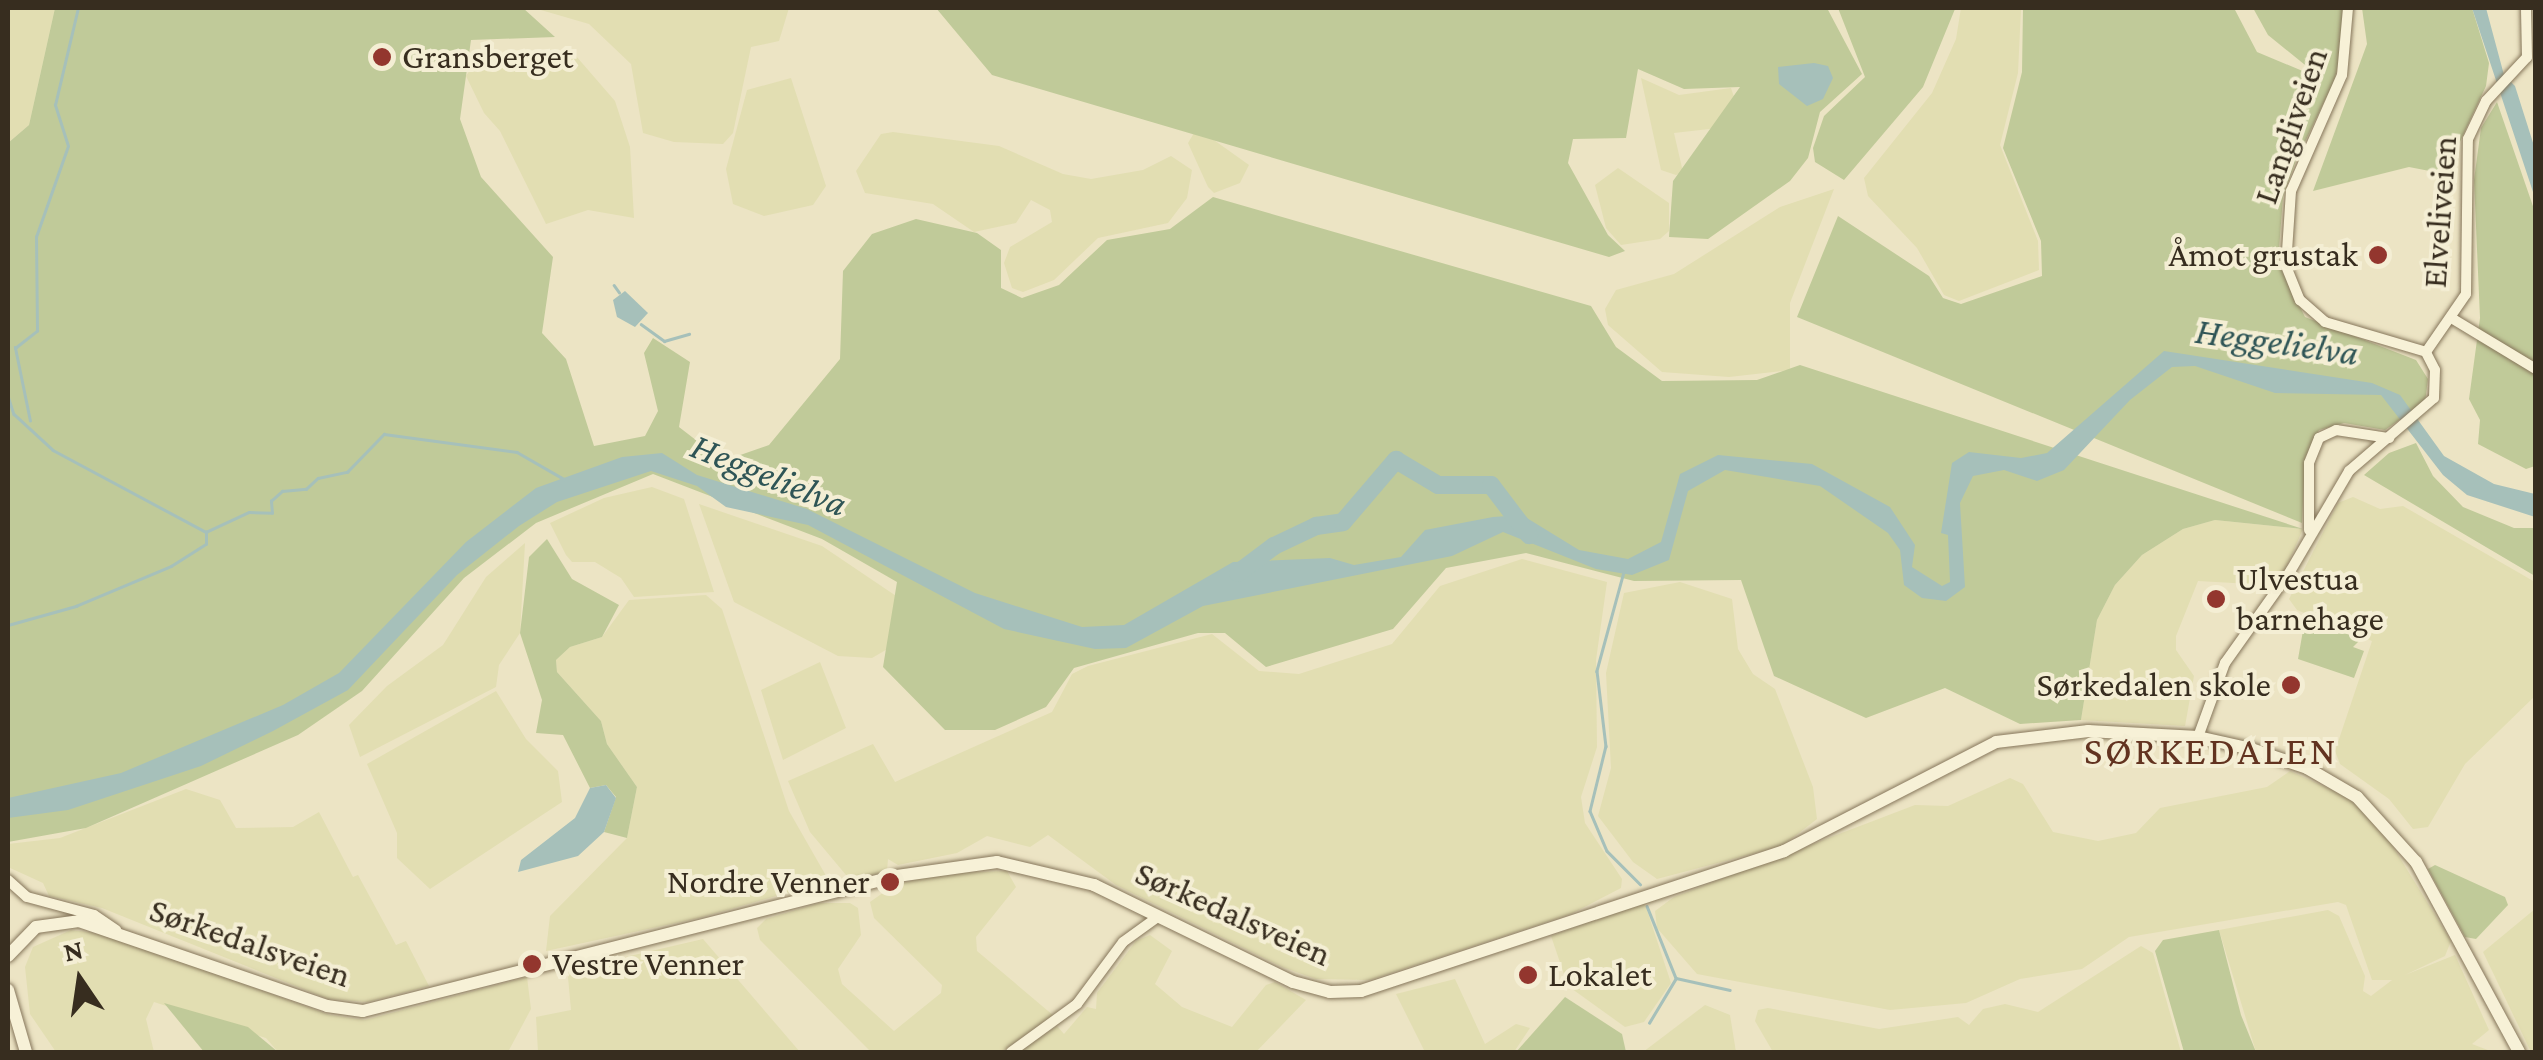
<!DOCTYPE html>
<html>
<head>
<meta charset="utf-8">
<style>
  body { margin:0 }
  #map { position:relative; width:2543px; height:1060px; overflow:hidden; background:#ece4c4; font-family:"Crimson Pro",serif }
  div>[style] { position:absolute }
  .farmland>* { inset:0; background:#e2deb2 }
  .green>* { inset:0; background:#c0ca99 }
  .water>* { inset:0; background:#a6c0ba }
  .stream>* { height:2.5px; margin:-1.25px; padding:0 1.25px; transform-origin:1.25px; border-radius:1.25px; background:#a6c0ba }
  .river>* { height:18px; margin:-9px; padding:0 9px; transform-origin:9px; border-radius:9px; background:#a6c0ba }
  .roads { filter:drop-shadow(0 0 2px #86765b) drop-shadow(0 0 2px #86765b) }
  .minor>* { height:10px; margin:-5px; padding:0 5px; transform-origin:5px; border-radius:5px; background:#f7f1d7 }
  .tertiary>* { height:12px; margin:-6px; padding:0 6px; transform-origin:6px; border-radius:6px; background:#f7f1d7 }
  .dots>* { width:28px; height:28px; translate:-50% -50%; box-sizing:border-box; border:5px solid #f4eed4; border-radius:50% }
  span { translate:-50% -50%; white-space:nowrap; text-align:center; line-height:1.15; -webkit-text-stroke:8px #f4eed4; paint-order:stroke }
  .poi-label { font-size:35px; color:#372d1f }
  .left { translate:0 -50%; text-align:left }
  .right { translate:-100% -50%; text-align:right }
  .street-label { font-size:35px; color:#372d1f }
  .water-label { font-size:38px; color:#2f5556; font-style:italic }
  .quarter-label { font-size:40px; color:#623320; letter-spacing:2.5px }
  .frame { position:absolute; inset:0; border:10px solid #372d1f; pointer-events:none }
  .north { position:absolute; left:30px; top:930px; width:100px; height:100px; -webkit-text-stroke:8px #f4eed4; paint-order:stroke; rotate:347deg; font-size:28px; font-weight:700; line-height:40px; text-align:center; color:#372d1f }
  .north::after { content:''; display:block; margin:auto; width:35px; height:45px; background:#372d1f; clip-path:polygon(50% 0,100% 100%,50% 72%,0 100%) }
</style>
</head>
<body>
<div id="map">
  <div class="farmland">
    <i style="clip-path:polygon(8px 8px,55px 8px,29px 125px,8px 143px)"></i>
    <i style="clip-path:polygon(534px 8px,789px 8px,779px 41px,751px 47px,733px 133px,723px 144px,674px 142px,643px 133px,631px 64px,589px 24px)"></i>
    <i style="clip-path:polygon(1961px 8px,2021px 8px,2018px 73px,2000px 145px,2038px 241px,2039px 270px,1959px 301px,1944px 295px,1917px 248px,1868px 196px,1864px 178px,1932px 93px,1956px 39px)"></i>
    <i style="clip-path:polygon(545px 51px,576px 56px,615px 101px,630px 147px,634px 218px,588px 210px,546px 224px,500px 131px,484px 113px,466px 76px,479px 57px)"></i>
    <i style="clip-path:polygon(791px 78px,826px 186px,813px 205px,764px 216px,733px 204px,726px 169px,747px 90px)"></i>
    <i style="clip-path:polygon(1641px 78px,1679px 95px,1731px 88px,1734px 97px,1718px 128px,1674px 133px,1683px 172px,1676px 175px,1661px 170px)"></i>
    <i style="clip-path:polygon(1197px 128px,1249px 165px,1240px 183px,1214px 193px,1208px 187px,1188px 143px)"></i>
    <i style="clip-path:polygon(893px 132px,999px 146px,1063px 174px,1091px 179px,1143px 170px,1171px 156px,1192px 170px,1187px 198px,1168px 223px,1098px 238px,1054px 280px,1023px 292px,1012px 288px,1004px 263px,1010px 247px,1052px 222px,1050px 210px,1031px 200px,1016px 223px,974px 232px,933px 204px,865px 193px,856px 171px,881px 134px)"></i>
    <i style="clip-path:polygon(1618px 168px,1669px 203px,1669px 231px,1660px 239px,1621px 245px,1606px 228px,1595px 185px)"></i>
    <i style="clip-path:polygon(1834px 189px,1790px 303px,1790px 370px,1729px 377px,1662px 372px,1608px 325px,1605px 309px,1616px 290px,1674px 274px,1780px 207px)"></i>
    <i style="clip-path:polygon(652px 487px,684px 499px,714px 592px,634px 597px,621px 578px,595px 562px,572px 562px,566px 555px,550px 523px,604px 498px)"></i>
    <i style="clip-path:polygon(2353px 497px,2380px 509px,2403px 506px,2535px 582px,2535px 696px,2465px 764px,2428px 827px,2413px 829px,2389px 799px,2340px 764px,2335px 751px,2372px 641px,2297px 610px,2289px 599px,2338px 503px)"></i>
    <i style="clip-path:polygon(699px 504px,822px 546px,905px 602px,903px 640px,872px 658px,838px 656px,734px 602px)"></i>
    <i style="clip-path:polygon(2215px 520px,2303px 529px,2283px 575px,2251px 584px,2198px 581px,2176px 636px,2176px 650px,2194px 676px,2185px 726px,2081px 720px,2097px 620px,2115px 585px,2142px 555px,2183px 529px)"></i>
    <i style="clip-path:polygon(525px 543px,520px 633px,499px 665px,496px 687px,360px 757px,349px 725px,387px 686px,443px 645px,486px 577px)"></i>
    <i style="clip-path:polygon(1522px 559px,1607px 582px,1596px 660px,1597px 747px,1581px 797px,1585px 823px,1622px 879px,1621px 888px,1571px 914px,1370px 980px,1316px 979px,1282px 967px,1116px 885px,1048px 835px,1030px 847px,987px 836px,957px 853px,898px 865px,888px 859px,887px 871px,851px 881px,810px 832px,788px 781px,873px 744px,895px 782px,1052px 712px,1072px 674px,1088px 666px,1212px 634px,1259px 671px,1299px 674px,1392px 644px,1440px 586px)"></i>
    <i style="clip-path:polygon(1680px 582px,1732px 599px,1738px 649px,1753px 674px,1775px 689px,1813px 787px,1817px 819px,1782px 846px,1657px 879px,1633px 862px,1598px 816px,1611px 768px,1606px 673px,1624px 593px)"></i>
    <i style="clip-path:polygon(706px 595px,722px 609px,789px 811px,829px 881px,699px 918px,546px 951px,550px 916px,627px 838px,637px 787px,607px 744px,601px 721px,557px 672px,556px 660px,570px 647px,602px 637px,629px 600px)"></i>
    <i style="clip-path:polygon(820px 662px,846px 728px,783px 760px,761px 690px)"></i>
    <i style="clip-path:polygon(496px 691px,526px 739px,558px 771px,562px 802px,430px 889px,397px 858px,397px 833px,367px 764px)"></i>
    <i style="clip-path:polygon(2290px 771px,2345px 796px,2379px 824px,2451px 941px,2445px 956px,2405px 975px,2455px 955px,2489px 1030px,2472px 1044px,2493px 1052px,2256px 1052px,2219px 930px,2328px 910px,2339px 916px,2365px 976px,2363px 991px,2371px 996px,2392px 980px,2372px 980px,2346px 905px,2338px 902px,2129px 937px,2082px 969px,2020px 979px,1966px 1003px,1890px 1010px,1697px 974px,1657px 928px,1655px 911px,1674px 897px,1915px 805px,1948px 806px,2010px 778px,2023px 784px,2053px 832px,2098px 841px,2136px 833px,2160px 808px,2267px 787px)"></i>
    <i style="clip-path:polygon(186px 789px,220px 800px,236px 828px,293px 827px,319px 812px,353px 877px,358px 875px,396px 945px,406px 941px,429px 986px,368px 1002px,328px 999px,102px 908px,49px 896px,43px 883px,8px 867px,8px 844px,60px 838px)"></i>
    <i style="clip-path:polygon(1007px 871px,1016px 887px,976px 937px,977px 951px,1054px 1016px,1001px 1052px,871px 1052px,760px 940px,757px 928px,766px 919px,819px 903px,850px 903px,858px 908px,861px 935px,838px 969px,842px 984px,894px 1031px,941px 993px,942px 985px,874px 918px,870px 902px,894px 885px,944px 873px)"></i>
    <i style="clip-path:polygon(1644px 901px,1671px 983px,1644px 1022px,1625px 1027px,1568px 986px,1551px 936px)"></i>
    <i style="clip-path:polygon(2535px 909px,2536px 1052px,2531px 1052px,2483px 952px)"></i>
    <i style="clip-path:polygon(71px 930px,105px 934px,330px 1015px,365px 1020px,527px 977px,531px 1009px,508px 1052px,278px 1052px,266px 1038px,154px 1002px,146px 1019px,154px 1052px,56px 1052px,30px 1014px,25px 967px,33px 947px)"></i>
    <i style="clip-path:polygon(1150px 935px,1172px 951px,1155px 984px,1182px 1007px,1232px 1027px,1266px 985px,1275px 982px,1306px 1000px,1256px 1052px,1018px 1052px,1057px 1026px,1064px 1034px,1087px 1007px,1096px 1009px,1097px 993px,1136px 941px)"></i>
    <i style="clip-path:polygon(703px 939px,800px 1052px,538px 1052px,536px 1017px,571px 1010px,568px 977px,574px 969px)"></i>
    <i style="clip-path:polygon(2141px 946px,2153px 953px,2181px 1052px,1773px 1052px,1755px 1021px,1758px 1010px,1768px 1008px,1879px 1029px,1958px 1017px,1969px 1025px,1983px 1009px,2005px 1004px,2038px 1012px)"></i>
    <i style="clip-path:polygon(1455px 979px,1485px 1044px,1516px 1024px,1530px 1028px,1514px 1052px,1425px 1052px,1396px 994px)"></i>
    <i style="clip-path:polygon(1705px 1005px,1730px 1015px,1736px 1052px,1643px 1052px)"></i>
  </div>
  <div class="green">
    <i style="clip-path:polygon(55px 8px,523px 8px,555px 37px,471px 40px,460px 119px,481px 177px,553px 257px,542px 333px,566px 359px,594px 446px,645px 436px,658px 411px,644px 353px,653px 338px,690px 362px,679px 427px,723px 461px,769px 445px,840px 359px,843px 271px,872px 234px,916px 219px,977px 233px,1001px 250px,1001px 288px,1022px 298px,1059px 285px,1107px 240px,1170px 229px,1213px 197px,1591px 306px,1616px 347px,1662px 381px,1757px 380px,1800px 365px,2303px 529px,2215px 520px,2183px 529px,2142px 555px,2115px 585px,2097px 620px,2081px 720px,2020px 724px,1945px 688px,1866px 718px,1774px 676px,1741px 580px,1634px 581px,1526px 553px,1446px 568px,1393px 629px,1266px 667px,1225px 633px,1198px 633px,1074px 668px,1046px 707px,995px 730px,945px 730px,883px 667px,897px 582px,822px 539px,653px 474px,536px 523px,464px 578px,362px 691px,298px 735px,86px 828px,8px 842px,8px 143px,29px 125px)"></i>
    <i style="clip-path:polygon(936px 8px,1827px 8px,1862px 74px,1820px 112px,1808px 158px,1790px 181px,1708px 239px,1669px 237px,1673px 181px,1740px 87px,1684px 89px,1638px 69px,1626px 138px,1573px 139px,1568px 163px,1608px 235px,1625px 251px,1609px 257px,992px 75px)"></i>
    <i style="clip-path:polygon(1838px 8px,1955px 9px,1923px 87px,1844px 180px,1815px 162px,1813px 148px,1824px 116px,1865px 77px)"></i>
    <i style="clip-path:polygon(2023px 8px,2234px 8px,2257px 52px,2305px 72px,2285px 123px,2300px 149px,2283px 197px,2278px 263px,2305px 317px,2416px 360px,2428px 379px,2425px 402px,2385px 430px,2344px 423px,2319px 430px,2305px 458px,2302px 523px,1797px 317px,1838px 216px,1929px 276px,1943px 298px,1961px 304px,2042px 276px,2041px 241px,2003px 148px,2022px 72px)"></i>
    <i style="clip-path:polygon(2253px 8px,2343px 8px,2343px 47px,2334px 81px,2304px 144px,2289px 123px,2310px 69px,2268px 35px)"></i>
    <i style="clip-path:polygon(2362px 8px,2472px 8px,2489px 63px,2486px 86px,2445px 174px,2409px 167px,2313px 191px,2367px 44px)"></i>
    <i style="clip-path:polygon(2497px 102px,2535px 212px,2535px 466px,2526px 469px,2478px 444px,2480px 420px,2469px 399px,2480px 318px,2474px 180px,2481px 128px)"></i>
    <i style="clip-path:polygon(2416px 443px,2433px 476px,2463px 507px,2514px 528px,2535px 528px,2535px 576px,2364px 475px,2389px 453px)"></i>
    <i style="clip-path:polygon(547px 539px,572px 579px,619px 605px,602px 637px,570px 647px,556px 660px,557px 672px,601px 721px,607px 744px,637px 787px,627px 838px,604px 832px,616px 797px,606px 785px,590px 788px,563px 735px,536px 733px,542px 700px,520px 633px,529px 557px)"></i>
    <i style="clip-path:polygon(2305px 619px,2361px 639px,2353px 647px,2364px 651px,2354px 678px,2298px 659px)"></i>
    <i style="clip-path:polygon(2435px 865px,2505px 897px,2508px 905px,2476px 939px,2465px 937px,2428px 869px)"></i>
    <i style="clip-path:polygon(2219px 930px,2241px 1015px,2256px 1052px,2184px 1052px,2155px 951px,2163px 940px)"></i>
    <i style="clip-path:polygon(1565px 997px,1622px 1034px,1626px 1052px,1516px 1052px)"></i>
    <i style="clip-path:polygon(164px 1003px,248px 1027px,278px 1052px,204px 1052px)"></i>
  </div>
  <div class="water">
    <i style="clip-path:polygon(2472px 8px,2486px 8px,2504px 75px,2515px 86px,2535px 149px,2535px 198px)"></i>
    <i style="clip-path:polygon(1814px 63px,1828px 66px,1833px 78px,1823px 99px,1807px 106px,1779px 84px,1778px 67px)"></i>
    <i style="clip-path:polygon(625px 291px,648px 313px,635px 327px,617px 317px,613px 300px)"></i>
    <i style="clip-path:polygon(2164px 351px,2372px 383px,2400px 395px,2444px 456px,2494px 484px,2535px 494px,2535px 517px,2467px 495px,2443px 475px,2381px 395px,2275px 393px,2195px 366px,2172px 367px,2130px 400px,2064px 470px,2037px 481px,2004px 470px,1973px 476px,1960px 503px,1965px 587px,1946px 601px,1922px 598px,1904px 585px,1900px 550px,1888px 533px,1820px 486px,1725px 470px,1688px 491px,1669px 560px,1632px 575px,1596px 569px,1503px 532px,1452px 556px,1203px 606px,1126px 648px,1095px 649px,1004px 629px,808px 525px,726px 507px,697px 486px,651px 471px,557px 502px,519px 526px,457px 575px,348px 690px,273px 731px,201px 766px,68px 810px,8px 818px,8px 798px,121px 773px,283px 705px,339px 673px,466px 542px,536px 488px,622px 457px,662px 453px,697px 475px,807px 509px,975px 593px,1082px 627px,1124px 625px,1233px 562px,1330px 558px,1354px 565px,1401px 557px,1425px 530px,1493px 517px,1522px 515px,1579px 550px,1628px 559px,1661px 542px,1680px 474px,1718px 455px,1812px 464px,1890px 507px,1915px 545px,1912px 567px,1942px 586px,1950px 582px,1948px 535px,1941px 533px,1952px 463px,1969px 452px,2021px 458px,2047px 453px)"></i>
    <i style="clip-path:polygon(606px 785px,616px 798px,604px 832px,578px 856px,518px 872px,521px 860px,575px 818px,590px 788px)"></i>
  </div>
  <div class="stream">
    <i style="left:614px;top:285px;width:9px;rotate:54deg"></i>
    <i style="left:641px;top:324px;width:29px;rotate:36deg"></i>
    <i style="left:664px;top:341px;width:26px;rotate:-16deg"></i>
    <i style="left:8px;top:396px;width:19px;rotate:72deg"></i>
    <i style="left:14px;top:414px;width:53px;rotate:42.7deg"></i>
    <i style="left:53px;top:450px;width:174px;rotate:28.2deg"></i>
    <i style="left:206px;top:532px;width:47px;rotate:-24.9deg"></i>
    <i style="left:249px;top:512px;width:23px;rotate:2deg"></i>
    <i style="left:272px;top:513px;width:12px;rotate:-95deg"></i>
    <i style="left:271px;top:501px;width:15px;rotate:-42deg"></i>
    <i style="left:282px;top:491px;width:24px;rotate:-5deg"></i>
    <i style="left:306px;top:489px;width:16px;rotate:-43deg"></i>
    <i style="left:318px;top:478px;width:30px;rotate:-12deg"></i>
    <i style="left:347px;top:472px;width:53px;rotate:-45.8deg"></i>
    <i style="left:384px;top:434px;width:134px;rotate:7.7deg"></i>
    <i style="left:517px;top:452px;width:54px;rotate:29.9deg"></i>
    <i style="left:30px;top:421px;width:75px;rotate:-101.6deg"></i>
    <i style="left:15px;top:348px;width:28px;rotate:-38deg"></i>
    <i style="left:37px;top:331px;width:94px;rotate:-90.6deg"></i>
    <i style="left:36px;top:237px;width:96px;rotate:-70.6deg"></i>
    <i style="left:68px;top:146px;width:43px;rotate:-107.6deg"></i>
    <i style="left:55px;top:105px;width:100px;rotate:-76.7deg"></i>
    <i style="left:1624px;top:572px;width:103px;rotate:105.3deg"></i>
    <i style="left:1597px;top:671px;width:76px;rotate:83.2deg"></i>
    <i style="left:1606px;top:746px;width:67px;rotate:103.8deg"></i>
    <i style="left:1590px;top:811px;width:43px;rotate:67deg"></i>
    <i style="left:1607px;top:851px;width:47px;rotate:45deg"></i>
    <i style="left:8px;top:625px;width:71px;rotate:-15.6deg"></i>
    <i style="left:76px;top:606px;width:103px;rotate:-22.8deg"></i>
    <i style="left:171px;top:566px;width:41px;rotate:-32.2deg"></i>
    <i style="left:206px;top:544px;width:12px;rotate:-90deg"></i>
    <i style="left:1647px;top:906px;width:78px;rotate:68.1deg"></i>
    <i style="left:1676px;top:978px;width:55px;rotate:12.5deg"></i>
    <i style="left:1649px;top:1023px;width:52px;rotate:-59deg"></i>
  </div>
  <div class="river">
    <i style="left:1238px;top:573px;width:45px;rotate:-36.9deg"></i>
    <i style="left:1274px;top:546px;width:47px;rotate:-25.5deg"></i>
    <i style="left:1316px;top:526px;width:27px;rotate:-8deg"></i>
    <i style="left:1343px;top:522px;width:82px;rotate:-49.5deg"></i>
    <i style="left:1396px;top:460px;width:49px;rotate:30.8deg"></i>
    <i style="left:1438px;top:485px;width:53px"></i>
    <i style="left:1491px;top:485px;width:63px;rotate:52.8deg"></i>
  </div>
  <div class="roads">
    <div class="minor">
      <i style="left:2348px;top:8px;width:67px;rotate:95.1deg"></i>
      <i style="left:2342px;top:75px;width:127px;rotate:113.7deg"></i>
      <i style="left:2291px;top:191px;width:75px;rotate:93.8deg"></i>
      <i style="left:2286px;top:266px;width:37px;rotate:68deg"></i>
      <i style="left:2300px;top:300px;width:33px;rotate:41deg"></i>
      <i style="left:2325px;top:322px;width:105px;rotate:16.5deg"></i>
      <i style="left:2453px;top:319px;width:97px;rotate:31.1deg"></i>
      <i style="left:2426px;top:352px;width:70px;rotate:-55.4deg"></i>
      <i style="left:2466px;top:294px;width:155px;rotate:-89.3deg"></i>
      <i style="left:2468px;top:139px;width:42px;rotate:-64.7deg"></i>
      <i style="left:2486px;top:101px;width:60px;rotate:-47deg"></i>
      <i style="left:2527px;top:57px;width:49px;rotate:-91.2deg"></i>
      <i style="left:2309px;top:530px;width:67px;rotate:-90deg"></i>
      <i style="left:2309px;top:463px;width:27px;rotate:-68deg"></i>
      <i style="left:2319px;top:438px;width:19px;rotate:-25deg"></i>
      <i style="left:2336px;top:430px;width:54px;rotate:8.6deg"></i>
      <i style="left:2198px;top:737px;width:79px;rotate:-70deg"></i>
      <i style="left:2225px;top:663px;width:114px;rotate:-54.6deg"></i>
      <i style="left:2291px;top:570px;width:115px;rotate:-59.6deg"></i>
      <i style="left:2349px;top:471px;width:112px;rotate:-40.7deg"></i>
      <i style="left:2434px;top:398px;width:28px;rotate:-88deg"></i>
      <i style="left:2435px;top:370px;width:20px;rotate:-117deg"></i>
      <i style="left:8px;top:880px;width:25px;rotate:42deg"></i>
      <i style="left:27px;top:897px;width:69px;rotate:15deg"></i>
      <i style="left:94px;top:915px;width:27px;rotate:34deg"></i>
      <i style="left:1011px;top:1052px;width:82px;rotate:-36deg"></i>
      <i style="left:1077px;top:1004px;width:77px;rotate:-53.4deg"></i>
      <i style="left:1123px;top:942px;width:44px;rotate:-35.8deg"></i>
    </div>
    <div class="tertiary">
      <i style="left:8px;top:956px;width:40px;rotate:-46deg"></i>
      <i style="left:36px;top:927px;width:43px;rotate:-7.9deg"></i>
      <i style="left:79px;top:921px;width:262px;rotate:18.9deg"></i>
      <i style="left:327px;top:1006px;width:36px;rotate:8deg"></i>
      <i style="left:363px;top:1011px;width:551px;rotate:-14.19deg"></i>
      <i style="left:897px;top:876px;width:101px;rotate:-8deg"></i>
      <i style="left:997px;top:862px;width:100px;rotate:13.3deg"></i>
      <i style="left:1094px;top:885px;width:221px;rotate:26deg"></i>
      <i style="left:1293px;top:982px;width:38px;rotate:15deg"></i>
      <i style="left:1330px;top:992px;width:31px;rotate:-2deg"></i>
      <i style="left:1361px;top:991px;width:446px;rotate:-18.3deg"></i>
      <i style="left:1784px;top:851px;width:238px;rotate:-27.2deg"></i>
      <i style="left:1996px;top:742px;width:93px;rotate:-6.8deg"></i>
      <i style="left:2088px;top:731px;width:110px;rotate:3.1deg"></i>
      <i style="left:2198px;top:737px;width:54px;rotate:12.8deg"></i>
      <i style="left:2251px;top:749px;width:59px;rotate:18.7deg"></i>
      <i style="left:2307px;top:768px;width:58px;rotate:30.1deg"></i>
      <i style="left:2357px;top:797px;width:88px;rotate:47.8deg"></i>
      <i style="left:2416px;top:862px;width:216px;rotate:61.5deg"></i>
      <i style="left:8px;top:990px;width:65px;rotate:73.8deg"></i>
    </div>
  </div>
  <div class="dots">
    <i style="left:382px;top:57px;background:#93362e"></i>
    <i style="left:2378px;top:255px;background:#93362e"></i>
    <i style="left:2216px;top:599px;background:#93362e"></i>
    <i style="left:2291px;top:685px;background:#93362e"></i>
    <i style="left:890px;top:882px;background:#93362e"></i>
    <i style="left:532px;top:964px;background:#93362e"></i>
    <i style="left:1528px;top:975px;background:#93362e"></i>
  </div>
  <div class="poi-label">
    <span class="left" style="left:402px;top:57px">Gransberget</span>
    <span class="right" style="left:2358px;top:255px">Åmot grustak</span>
    <span class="left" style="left:2236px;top:599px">Ulvestua<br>barnehage</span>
    <span class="right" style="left:2271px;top:685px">Sørkedalen skole</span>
    <span class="right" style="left:870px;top:882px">Nordre Venner</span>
    <span class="left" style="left:552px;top:964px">Vestre Venner</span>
    <span class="left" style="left:1548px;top:975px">Lokalet</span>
  </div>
  <div class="street-label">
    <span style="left:2291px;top:126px;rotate:-71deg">Langliveien</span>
    <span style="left:2440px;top:212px;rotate:-86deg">Elveliveien</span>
    <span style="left:1233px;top:914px;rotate:24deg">Sørkedalsveien</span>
    <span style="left:250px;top:943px;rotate:19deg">Sørkedalsveien</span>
  </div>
  <div class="water-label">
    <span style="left:2277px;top:342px;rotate:8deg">Heggelielva</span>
    <span style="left:769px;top:475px;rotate:22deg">Heggelielva</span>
  </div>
  <div class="quarter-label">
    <span style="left:2211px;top:751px">SØRKEDALEN</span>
  </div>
  <div class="frame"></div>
  <div class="north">N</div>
</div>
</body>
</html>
